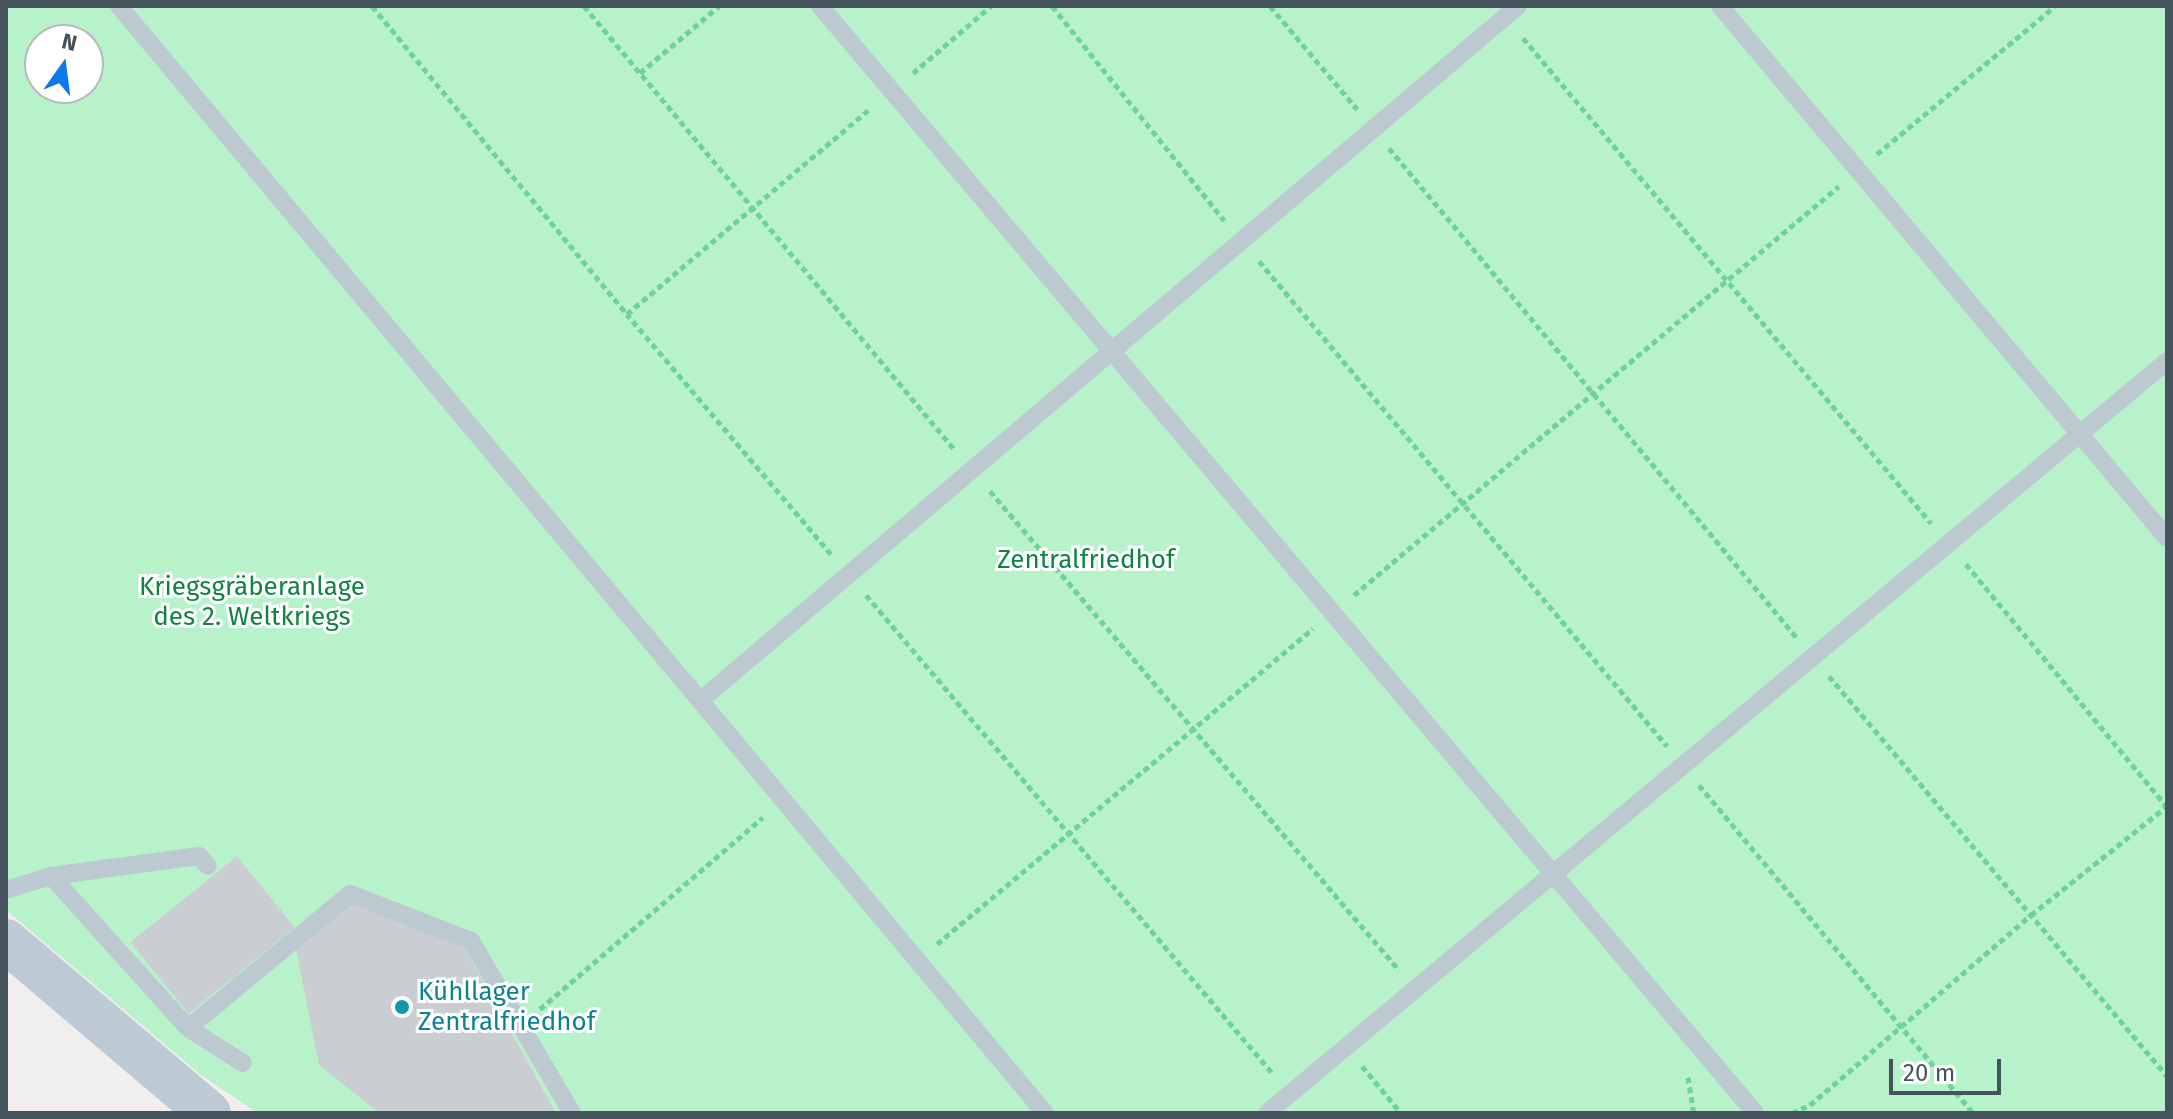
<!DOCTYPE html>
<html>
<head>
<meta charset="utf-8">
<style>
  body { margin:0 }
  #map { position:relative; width:2173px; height:1119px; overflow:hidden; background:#f1eeee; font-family:"Fira Sans",sans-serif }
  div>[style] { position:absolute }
  .green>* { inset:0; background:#b8f2cb }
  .building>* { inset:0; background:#caced3; transform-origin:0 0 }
  .path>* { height:5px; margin-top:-2.5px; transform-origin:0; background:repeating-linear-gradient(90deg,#6ed29b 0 6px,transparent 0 10px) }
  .lane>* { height:18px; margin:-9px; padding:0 9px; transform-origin:9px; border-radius:9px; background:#bdc9d1 }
  .secondary>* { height:44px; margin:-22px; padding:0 22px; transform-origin:22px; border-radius:22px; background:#bdcad6 }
  .dots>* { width:22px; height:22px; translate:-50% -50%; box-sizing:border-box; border:4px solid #fff; border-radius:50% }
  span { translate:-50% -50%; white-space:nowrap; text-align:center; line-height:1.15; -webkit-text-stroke:6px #fff; paint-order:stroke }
  .park-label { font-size:26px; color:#108343 }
  .culture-label { font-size:26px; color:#0d838f }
  .left { translate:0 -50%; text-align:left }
  .frame { position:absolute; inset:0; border:8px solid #45535d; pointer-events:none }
  .north { position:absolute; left:24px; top:24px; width:80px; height:80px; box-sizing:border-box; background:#fff; border:2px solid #b5babe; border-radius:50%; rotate:14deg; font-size:22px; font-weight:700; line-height:32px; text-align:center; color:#45535d }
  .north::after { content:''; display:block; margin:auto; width:28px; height:36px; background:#0c7aec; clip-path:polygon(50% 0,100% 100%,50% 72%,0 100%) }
  .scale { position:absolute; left:1889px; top:1059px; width:112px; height:36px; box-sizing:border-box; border:4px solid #45535d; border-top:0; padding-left:10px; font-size:24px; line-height:28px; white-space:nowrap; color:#45535d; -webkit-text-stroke:6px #fff; paint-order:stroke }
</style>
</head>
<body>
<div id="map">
  <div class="green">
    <i style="clip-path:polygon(evenodd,6px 6px,2167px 6px,2167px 1113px,258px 1113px,201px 1075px,6px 910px,6px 6px,40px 40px,88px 40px,88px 88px,40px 88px,40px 40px)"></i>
  </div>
  <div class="building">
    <i style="left:237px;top:856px;width:92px;height:137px;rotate:51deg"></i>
    <i style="clip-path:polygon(351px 902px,464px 947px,556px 1113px,379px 1113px,319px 1065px,296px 949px)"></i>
  </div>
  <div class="path">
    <i style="left:372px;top:6px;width:400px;rotate:50.4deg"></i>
    <i style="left:584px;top:6px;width:579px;rotate:50.12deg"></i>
    <i style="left:1052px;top:6px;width:275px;rotate:51.2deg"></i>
    <i style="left:1270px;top:6px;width:135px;rotate:49.8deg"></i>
    <i style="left:1523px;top:38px;width:634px;rotate:49.93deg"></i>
    <i style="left:640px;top:73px;width:104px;rotate:-40.3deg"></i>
    <i style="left:913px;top:73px;width:103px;rotate:-40.7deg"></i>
    <i style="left:1389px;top:148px;width:638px;rotate:50.22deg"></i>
    <i style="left:1877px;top:154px;width:231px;rotate:-39.7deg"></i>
    <i style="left:1259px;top:261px;width:634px;rotate:49.93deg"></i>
    <i style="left:990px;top:491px;width:630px;rotate:49.51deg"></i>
    <i style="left:831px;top:554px;width:315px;rotate:-130.4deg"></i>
    <i style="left:627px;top:314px;width:319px;rotate:-40.2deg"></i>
    <i style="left:1966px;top:564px;width:315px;rotate:50.4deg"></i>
    <i style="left:866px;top:595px;width:630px;rotate:49.64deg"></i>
    <i style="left:1354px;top:595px;width:634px;rotate:-40.14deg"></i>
    <i style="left:1829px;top:676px;width:524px;rotate:49.8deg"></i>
    <i style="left:1699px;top:785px;width:427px;rotate:50.1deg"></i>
    <i style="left:937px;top:944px;width:491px;rotate:-40deg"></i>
    <i style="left:540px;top:1009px;width:294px;rotate:-40.7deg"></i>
    <i style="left:1362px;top:1066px;width:61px;rotate:50.3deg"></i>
    <i style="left:1688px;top:1077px;width:36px;rotate:81deg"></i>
    <i style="left:1792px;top:1113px;width:20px;rotate:-24deg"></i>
    <i style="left:1810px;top:1105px;width:291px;rotate:-40.7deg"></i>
    <i style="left:2031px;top:915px;width:174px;rotate:-38.7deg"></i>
  </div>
  <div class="lane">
    <i style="left:119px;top:6px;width:1443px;rotate:50.09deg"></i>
    <i style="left:820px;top:6px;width:1449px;rotate:49.81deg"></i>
    <i style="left:1720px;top:6px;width:695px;rotate:49.96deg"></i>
    <i style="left:701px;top:700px;width:1072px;rotate:-40.35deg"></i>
    <i style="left:51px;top:876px;width:205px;rotate:48deg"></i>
    <i style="left:188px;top:1028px;width:65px;rotate:32.5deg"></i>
    <i style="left:6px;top:890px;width:47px;rotate:-17.3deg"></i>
    <i style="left:51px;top:876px;width:149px;rotate:-7.7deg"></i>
    <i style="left:199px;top:856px;width:13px;rotate:48deg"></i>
    <i style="left:188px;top:1028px;width:210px;rotate:-39.6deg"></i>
    <i style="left:350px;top:894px;width:130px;rotate:21.2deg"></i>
    <i style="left:471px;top:941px;width:199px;rotate:59.6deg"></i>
    <i style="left:1267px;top:1113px;width:1173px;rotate:-39.88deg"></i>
  </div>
  <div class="secondary">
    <i style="left:6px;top:941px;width:266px;rotate:40.3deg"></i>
  </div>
  <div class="dots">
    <i style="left:402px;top:1007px;background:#0f9aa8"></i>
  </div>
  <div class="park-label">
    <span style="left:1086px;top:560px">Zentralfriedhof</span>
    <span style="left:252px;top:602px">Kriegsgräberanlage<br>des 2. Weltkriegs</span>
  </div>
  <div class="culture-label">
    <span class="left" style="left:418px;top:1007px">Kühllager<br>Zentralfriedhof</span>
  </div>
  <div class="frame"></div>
  <div class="north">N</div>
  <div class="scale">20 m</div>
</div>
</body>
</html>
